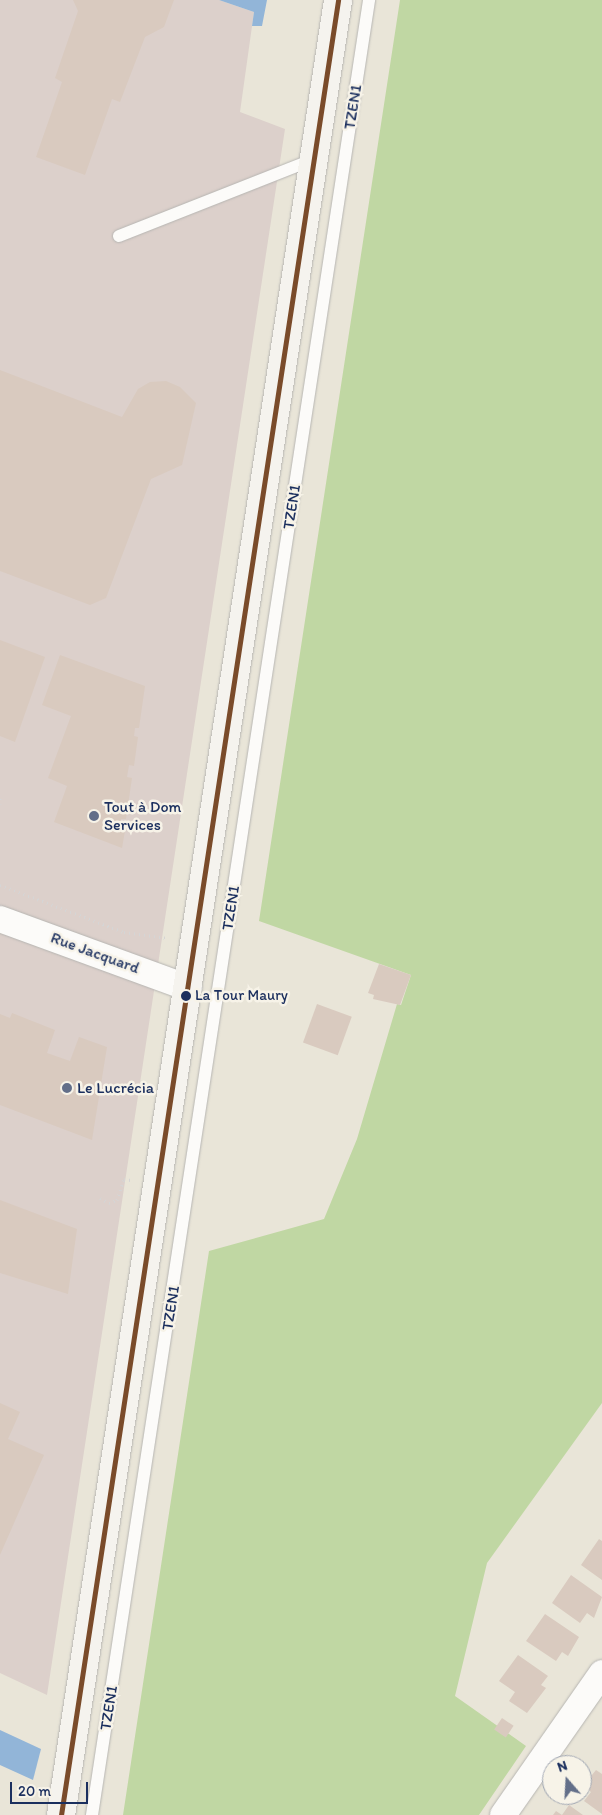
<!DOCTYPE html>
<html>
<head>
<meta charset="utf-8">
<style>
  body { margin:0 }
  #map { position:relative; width:602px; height:1815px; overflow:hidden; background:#e9e5d8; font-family:Itim,sans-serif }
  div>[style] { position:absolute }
  .industrial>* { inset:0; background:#dcd0cb }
  .green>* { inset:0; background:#c0d7a3 }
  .water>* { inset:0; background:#92b5d8 }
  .building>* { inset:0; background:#d9cabf; transform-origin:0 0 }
  .path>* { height:3px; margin-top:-1.5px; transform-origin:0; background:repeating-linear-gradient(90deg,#d5d5d5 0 1px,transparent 0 5px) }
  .roads { filter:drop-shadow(0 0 1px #b6b5b2) drop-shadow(0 0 1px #b6b5b2) }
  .lane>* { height:12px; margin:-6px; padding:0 6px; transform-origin:6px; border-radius:6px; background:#fcfbf9 }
  .street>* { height:26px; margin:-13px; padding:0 13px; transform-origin:13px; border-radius:13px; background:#fcfbf9 }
  .secondary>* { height:28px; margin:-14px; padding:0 14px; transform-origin:14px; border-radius:14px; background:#f5f3ee }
  .bus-1>* { height:5px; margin:-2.5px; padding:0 2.5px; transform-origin:2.5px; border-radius:2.5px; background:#7a4b2a }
  .dots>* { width:14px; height:14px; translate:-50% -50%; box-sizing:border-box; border:2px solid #f7f3e8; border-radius:50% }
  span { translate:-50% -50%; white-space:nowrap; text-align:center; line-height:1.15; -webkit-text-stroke:5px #f7f3e8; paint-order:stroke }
  .bus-label { font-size:15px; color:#1b2f5e }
  .left { translate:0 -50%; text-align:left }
  .street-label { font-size:16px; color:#1b2f5e }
  .poi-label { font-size:16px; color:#1b2f5e }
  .north { position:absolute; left:542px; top:1755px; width:50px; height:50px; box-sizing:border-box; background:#f7f3e8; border:1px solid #9fa5b1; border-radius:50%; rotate:341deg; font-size:14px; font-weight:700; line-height:20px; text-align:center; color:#1b2f5e }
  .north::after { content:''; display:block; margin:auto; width:18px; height:22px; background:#636f89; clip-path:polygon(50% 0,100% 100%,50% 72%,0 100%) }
  .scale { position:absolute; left:10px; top:1782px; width:78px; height:22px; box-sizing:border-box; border:2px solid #1b2f5e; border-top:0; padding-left:6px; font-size:15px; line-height:18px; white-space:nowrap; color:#1b2f5e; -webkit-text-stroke:4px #f7f3e8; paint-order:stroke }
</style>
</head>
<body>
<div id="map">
  <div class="industrial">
    <i style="clip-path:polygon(0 0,219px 0,254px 12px,240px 112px,285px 129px,47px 1695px,0 1673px)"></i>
  </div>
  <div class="green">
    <i style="clip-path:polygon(400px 0,602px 0,602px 1403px,487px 1563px,455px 1696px,526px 1746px,479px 1815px,123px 1815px,209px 1251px,324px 1219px,357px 1139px,397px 1004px,401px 1005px,411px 975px,259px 921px)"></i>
  </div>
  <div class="water">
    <i style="clip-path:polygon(219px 0,267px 0,262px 26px,252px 26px,254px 12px)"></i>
    <i style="clip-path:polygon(0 1730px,41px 1749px,33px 1780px,0 1765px)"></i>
  </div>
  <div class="building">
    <i style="clip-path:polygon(73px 0,174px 0,164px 27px,145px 37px,120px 102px,112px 99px,85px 175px,36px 157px,62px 82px,55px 78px,78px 11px)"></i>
    <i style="clip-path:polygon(0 370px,122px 417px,138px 389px,150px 382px,166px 381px,180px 387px,196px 403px,182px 465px,151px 479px,106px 598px,90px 605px,0 571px)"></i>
    <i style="clip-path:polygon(0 640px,45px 657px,15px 742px,0 736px)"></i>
    <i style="clip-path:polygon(60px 655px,145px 686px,139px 728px,135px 728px,134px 736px,138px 737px,134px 766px,129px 765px,127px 777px,132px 778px,126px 819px,121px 819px,119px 830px,125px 831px,122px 848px,54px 822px,67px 786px,48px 778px,71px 716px,42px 705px)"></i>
    <i style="clip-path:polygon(379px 964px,411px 975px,400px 1005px,373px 999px,374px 995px,368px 993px)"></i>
    <i style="left:317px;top:1004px;width:37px;height:41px;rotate:20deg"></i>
    <i style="clip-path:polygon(12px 1013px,55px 1030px,47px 1053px,70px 1061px,79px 1037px,107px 1047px,92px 1140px,0 1105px,0 1014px,10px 1018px)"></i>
    <i style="clip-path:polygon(0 1200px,77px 1229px,68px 1294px,0 1273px)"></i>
    <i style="clip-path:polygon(0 1403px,20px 1412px,8px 1439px,44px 1455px,0 1555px)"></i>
    <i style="clip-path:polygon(599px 1539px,602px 1541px,602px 1580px,581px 1565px)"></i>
    <i style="clip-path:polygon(571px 1575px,602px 1597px,594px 1618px,587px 1613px,580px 1623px,552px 1603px)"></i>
    <i style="clip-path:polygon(545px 1614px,579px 1637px,568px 1656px,562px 1652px,556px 1661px,526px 1641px)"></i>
    <i style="clip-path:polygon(518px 1655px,548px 1676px,541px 1685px,546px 1688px,527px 1713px,509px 1701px,515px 1692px,499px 1681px)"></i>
    <i style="left:502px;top:1718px;width:14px;height:14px;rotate:34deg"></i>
    <i style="clip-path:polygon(596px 1770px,602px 1774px,602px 1814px,584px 1801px,591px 1792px,583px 1786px)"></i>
    <i style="clip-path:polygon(569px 1805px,583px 1815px,553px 1815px,556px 1811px,562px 1815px)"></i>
  </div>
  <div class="path">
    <i style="left:0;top:798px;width:6px;rotate:90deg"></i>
    <i style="left:0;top:885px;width:133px;rotate:20.8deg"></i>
    <i style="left:124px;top:932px;width:44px;rotate:7.8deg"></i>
    <i style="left:100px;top:1198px;width:10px;rotate:29deg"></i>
    <i style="left:109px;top:1203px;width:9px;rotate:-21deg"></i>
    <i style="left:117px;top:1200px;width:22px;rotate:-72deg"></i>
    <i style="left:124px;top:1179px;width:7px;rotate:8deg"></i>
  </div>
  <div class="roads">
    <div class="lane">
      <i style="left:119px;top:236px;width:210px;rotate:-21.5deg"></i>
      <i style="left:92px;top:1815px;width:1836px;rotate:-81.32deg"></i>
    </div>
    <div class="street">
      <i style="left:0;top:919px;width:201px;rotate:20.1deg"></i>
      <i style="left:503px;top:1815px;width:173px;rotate:-55.1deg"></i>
    </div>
    <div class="secondary">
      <i style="left:61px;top:1815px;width:1836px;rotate:-81.32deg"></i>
    </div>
  </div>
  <div class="bus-1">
    <i style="left:61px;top:1815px;width:1836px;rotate:-81.32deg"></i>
  </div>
  <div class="dots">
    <i style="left:94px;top:816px;background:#636f89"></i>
    <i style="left:186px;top:996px;background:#1b2f5e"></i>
    <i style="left:67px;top:1088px;background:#636f89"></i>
  </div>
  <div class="bus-label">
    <span class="left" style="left:195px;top:996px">La Tour Maury</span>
  </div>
  <div class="street-label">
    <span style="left:353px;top:107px;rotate:-81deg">TZEN1</span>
    <span style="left:292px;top:507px;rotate:-81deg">TZEN1</span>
    <span style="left:231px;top:908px;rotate:-81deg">TZEN1</span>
    <span style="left:95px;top:953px;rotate:20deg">Rue Jacquard</span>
    <span style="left:171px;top:1308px;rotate:-81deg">TZEN1</span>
    <span style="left:109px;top:1708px;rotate:-81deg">TZEN1</span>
  </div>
  <div class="poi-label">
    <span class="left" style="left:104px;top:816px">Tout à Dom<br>Services</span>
    <span class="left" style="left:77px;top:1088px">Le Lucrécia</span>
  </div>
  <div class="north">N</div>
  <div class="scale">20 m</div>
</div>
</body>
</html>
